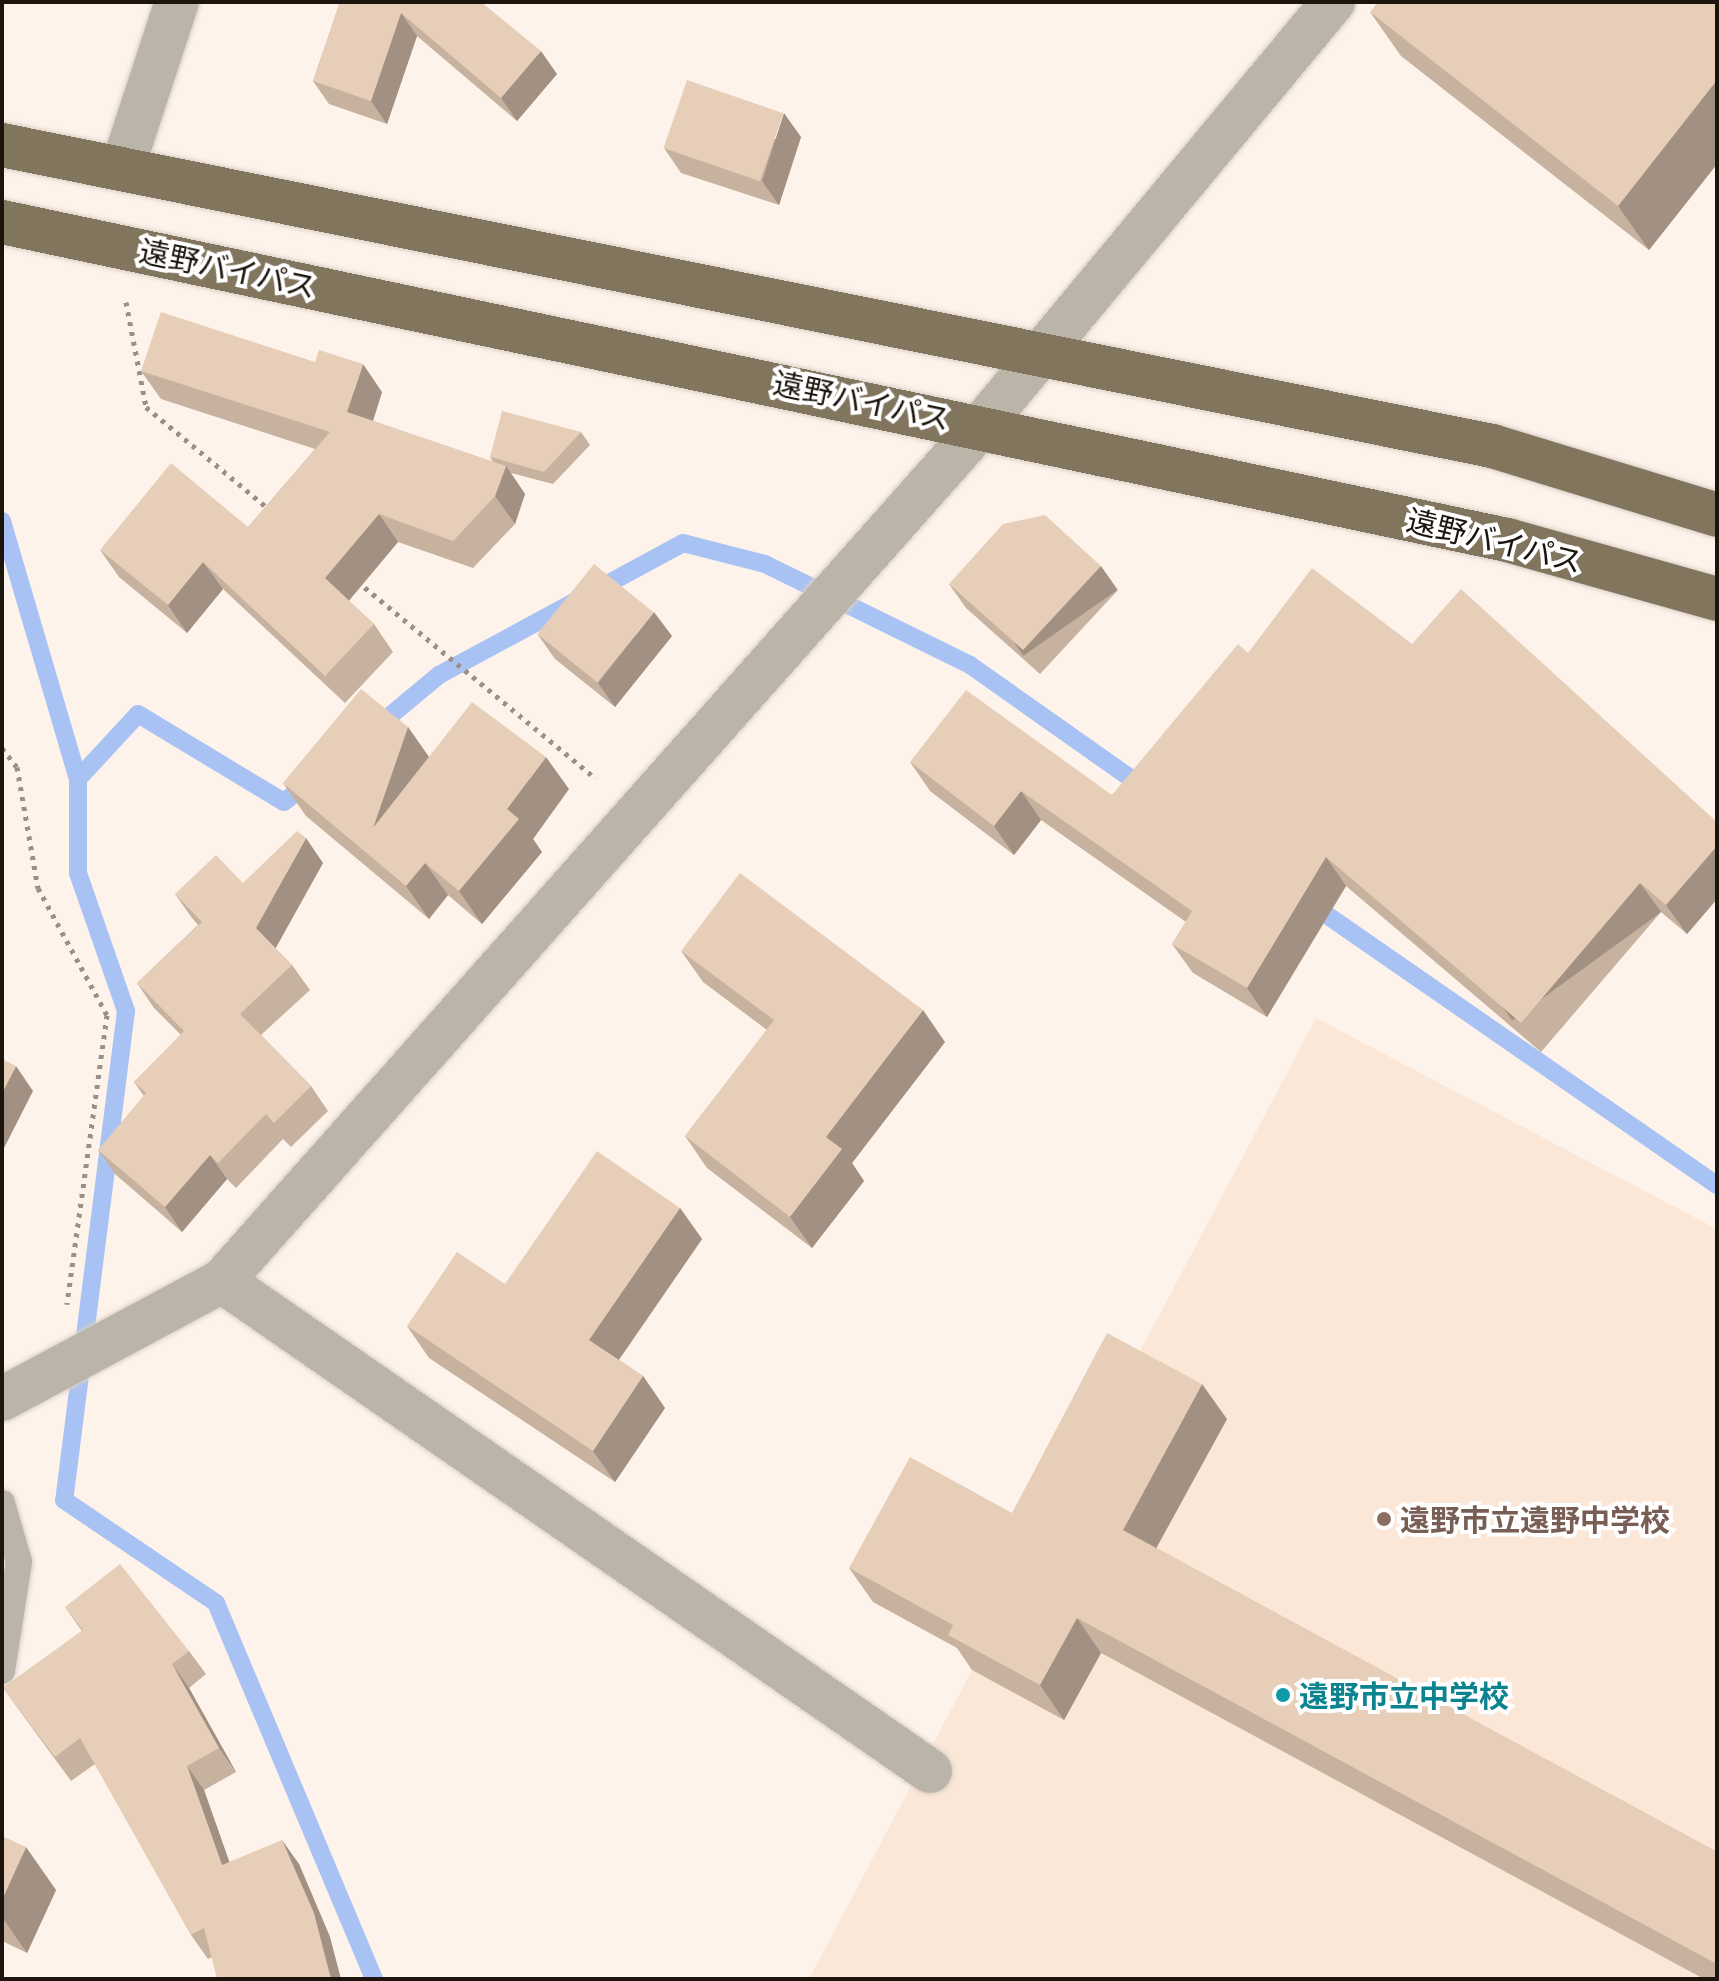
<!DOCTYPE html>
<html>
<head>
<meta charset="utf-8">
<style>
  body { margin:0 }
  #map { position:relative; width:1719px; height:1981px; overflow:hidden; background:#fef3eb; font-family:"Exo 2","Noto Sans JP",sans-serif }
  div>[style] { position:absolute }
  .built>* { inset:0; background:#fbe7d8 }
  .stream>* { height:18px; margin:-9px; padding:0 9px; transform-origin:9px; border-radius:9px; background:#a9c2f4 }
  .path>* { height:5px; margin-top:-2.5px; transform-origin:0; background:repeating-linear-gradient(90deg,#9a9089 0 4px,transparent 0 10px) }
  .roads { filter:drop-shadow(0 0 2px #dacfc7) drop-shadow(0 0 2px #dacfc7) }
  .service>* { height:26px; margin:-13px; padding:0 13px; transform-origin:13px; border-radius:13px; background:#bbb5a9 }
  .minor>* { height:44px; margin:-22px; padding:0 22px; transform-origin:22px; border-radius:22px; background:#bbb5a9 }
  .tertiary>* { height:44px; margin:-22px; padding:0 22px; transform-origin:22px; border-radius:22px; background:#bbb5a9 }
  .trunk>* { height:44px; margin:-22px; padding:0 22px; transform-origin:22px; border-radius:22px; background:#81755e }
  .wall>* { inset:0; background:#c7b19f }
  .shaded-wall>* { inset:0; background:#a29082; transform-origin:0 0 }
  .building>* { inset:0; background:#e7ceb9; transform-origin:0 0 }
  .dots>* { width:22px; height:22px; translate:-50% -50%; box-sizing:border-box; border:4px solid #fff; border-radius:50% }
  span { translate:-50% -50%; white-space:nowrap; text-align:center; line-height:1.15; -webkit-text-stroke:8px #fff; paint-order:stroke }
  .street-label { font-size:30px; color:#1d140d }
  .education-label { font-size:30px; color:#785e54; font-weight:700 }
  .left { translate:0 -50%; text-align:left }
  .culture-label { font-size:30px; color:#0d838f; font-weight:700 }
  .frame { position:absolute; inset:0; border:4px solid #1d140d; pointer-events:none }
</style>
</head>
<body>
<div id="map">
  <div class="built">
    <i style="clip-path:polygon(1316px 1018px,1717px 1229px,1717px 1979px,809px 1979px)"></i>
  </div>
  <div class="stream">
    <i style="left:2px;top:521px;width:269px;rotate:73.6deg"></i>
    <i style="left:78px;top:779px;width:94px;rotate:90deg"></i>
    <i style="left:78px;top:873px;width:146px;rotate:70.8deg"></i>
    <i style="left:126px;top:1011px;width:493px;rotate:97.2deg"></i>
    <i style="left:64px;top:1500px;width:184px;rotate:34.1deg"></i>
    <i style="left:216px;top:1603px;width:408px;rotate:67.2deg"></i>
    <i style="left:374px;top:729px;width:85px;rotate:-39.7deg"></i>
    <i style="left:439px;top:675px;width:277px;rotate:-28.4deg"></i>
    <i style="left:683px;top:543px;width:85px;rotate:14.4deg"></i>
    <i style="left:765px;top:564px;width:229px;rotate:26.2deg"></i>
    <i style="left:970px;top:665px;width:215px;rotate:35.2deg"></i>
    <i style="left:78px;top:779px;width:88px;rotate:-47.3deg"></i>
    <i style="left:138px;top:714px;width:170px;rotate:31.1deg"></i>
    <i style="left:284px;top:802px;width:35px;rotate:-39deg"></i>
    <i style="left:1308px;top:902px;width:497px;rotate:34.7deg"></i>
  </div>
  <div class="path">
    <i style="left:126px;top:302px;width:107px;rotate:79.2deg"></i>
    <i style="left:146px;top:407px;width:160px;rotate:39.7deg"></i>
    <i style="left:357px;top:581px;width:310px;rotate:39.6deg"></i>
    <i style="left:2px;top:748px;width:24px;rotate:52deg"></i>
    <i style="left:17px;top:767px;width:123px;rotate:80.2deg"></i>
    <i style="left:38px;top:888px;width:145px;rotate:61.5deg"></i>
    <i style="left:107px;top:1015px;width:292px;rotate:97.9deg"></i>
  </div>
  <div class="roads">
    <div class="service">
      <i style="left:2px;top:1503px;width:61px;rotate:73.9deg"></i>
      <i style="left:19px;top:1562px;width:110px;rotate:98.9deg"></i>
    </div>
    <div class="minor">
      <i style="left:122px;top:169px;width:176px;rotate:-71.8deg"></i>
      <i style="left:222px;top:1281px;width:861px;rotate:34.69deg"></i>
    </div>
    <div class="tertiary">
      <i style="left:2px;top:1399px;width:250px;rotate:-28.2deg"></i>
      <i style="left:222px;top:1281px;width:1145px;rotate:-48.4deg"></i>
      <i style="left:982px;top:425px;width:550px;rotate:-50.31deg"></i>
    </div>
    <div class="trunk">
      <i style="left:2px;top:145px;width:1520px;rotate:11.42deg"></i>
      <i style="left:1492px;top:446px;width:235px;rotate:17deg"></i>
      <i style="left:2px;top:222px;width:1538px;rotate:11.93deg"></i>
      <i style="left:1507px;top:540px;width:218px;rotate:15.7deg"></i>
    </div>
  </div>
  <div class="wall">
    <i style="clip-path:polygon(340px 2px,481px 2px,557px 74px,517px 121px,417px 36px,387px 124px,329px 104px,313px 81px)"></i>
    <i style="clip-path:polygon(1717px 2px,1717px 164px,1649px 250px,1401px 56px,1370px 12px)"></i>
    <i style="clip-path:polygon(801px 137px,779px 205px,681px 173px,664px 148px)"></i>
    <i style="clip-path:polygon(141px 371px,382px 392px,373px 421px,493px 462px,490px 457px,581px 432px,590px 445px,553px 484px,511px 473px,525px 494px,515px 524px,473px 568px,398px 542px,349px 601px,374px 624px,393px 652px,345px 703px,223px 589px,187px 633px,119px 577px,100px 550px,248px 527px,315px 449px,161px 399px)"></i>
    <i style="clip-path:polygon(949px 584px,1118px 590px,1040px 674px,966px 608px)"></i>
    <i style="clip-path:polygon(538px 635px,672px 636px,615px 707px,555px 659px)"></i>
    <i style="clip-path:polygon(1412px 644px,1717px 822px,1717px 899px,1687px 934px,1661px 912px,1541px 1052px,1346px 886px,1267px 1017px,1193px 973px,1172px 944px,1186px 922px,1041px 820px,1014px 855px,930px 791px,910px 762px,1112px 795px,1248px 653px)"></i>
    <i style="clip-path:polygon(408px 727px,429px 757px,569px 789px,533px 839px,542px 852px,482px 924px,448px 895px,429px 919px,306px 816px,283px 783px)"></i>
    <i style="clip-path:polygon(323px 863px,275px 948px,292px 965px,310px 990px,261px 1035px,311px 1086px,328px 1111px,291px 1147px,283px 1139px,236px 1188px,227px 1179px,182px 1232px,115px 1174px,98px 1150px,144px 1096px,134px 1082px,181px 1035px,154px 1008px,137px 983px,198px 925px,192px 918px,175px 894px,243px 883px)"></i>
    <i style="clip-path:polygon(681px 951px,945px 1042px,852px 1163px,864px 1181px,812px 1248px,707px 1168px,685px 1136px,767px 1030px,703px 982px)"></i>
    <i style="clip-path:polygon(680px 1208px,702px 1239px,619px 1360px,643px 1376px,665px 1408px,615px 1482px,429px 1358px,407px 1326px)"></i>
    <i style="clip-path:polygon(1227px 1419px,1156px 1548px,1717px 1852px,1717px 1979px,1704px 1979px,1101px 1653px,1064px 1720px,972px 1670px,957px 1648px,873px 1602px,849px 1568px,1012px 1513px)"></i>
    <i style="clip-path:polygon(65px 1607px,189px 1651px,206px 1674px,189px 1688px,236px 1772px,204px 1790px,229px 1862px,299px 1864px,330px 1937px,212px 1957px,208px 1959px,191px 1935px,95px 1764px,71px 1781px,3px 1688px,82px 1631px)"></i>
    <i style="clip-path:polygon(2px 1836px,56px 1890px,27px 1953px,2px 1941px)"></i>
  </div>
  <div class="shaded-wall">
    <i style="clip-path:polygon(401px 13px,417px 36px,387px 124px,371px 101px)"></i>
    <i style="clip-path:polygon(541px 51px,557px 74px,517px 121px,501px 98px)"></i>
    <i style="clip-path:polygon(1717px 80px,1717px 164px,1649px 250px,1618px 206px)"></i>
    <i style="clip-path:polygon(784px 113px,801px 137px,779px 205px,762px 181px)"></i>
    <i style="clip-path:polygon(363px 364px,382px 392px,367px 440px,347px 412px)"></i>
    <i style="clip-path:polygon(506px 466px,525px 494px,515px 524px,495px 496px)"></i>
    <i style="clip-path:polygon(379px 514px,398px 542px,344px 606px,325px 578px)"></i>
    <i style="clip-path:polygon(203px 562px,223px 589px,187px 633px,168px 605px)"></i>
    <i style="left:1101px;top:566px;width:29px;height:115px;rotate:55deg"></i>
    <i style="clip-path:polygon(654px 612px,672px 636px,615px 707px,598px 683px)"></i>
    <i style="clip-path:polygon(408px 727px,431px 760px,373px 828px)"></i>
    <i style="clip-path:polygon(546px 757px,569px 789px,533px 839px,542px 852px,482px 924px,459px 891px,507px 809px)"></i>
    <i style="clip-path:polygon(1021px 791px,1041px 820px,1014px 855px,994px 826px)"></i>
    <i style="clip-path:polygon(306px 838px,323px 863px,273px 953px,256px 928px)"></i>
    <i style="clip-path:polygon(1717px 846px,1717px 899px,1687px 934px,1666px 905px)"></i>
    <i style="clip-path:polygon(1326px 857px,1346px 886px,1267px 1017px,1247px 988px)"></i>
    <i style="clip-path:polygon(425px 863px,448px 895px,429px 919px,406px 886px)"></i>
    <i style="left:1640px;top:883px;width:36px;height:184px;rotate:54deg"></i>
    <i style="clip-path:polygon(923px 1010px,945px 1042px,852px 1163px,864px 1181px,812px 1248px,790px 1217px,826px 1137px)"></i>
    <i style="clip-path:polygon(16px 1066px,33px 1091px,2px 1152px,2px 1093px)"></i>
    <i style="clip-path:polygon(210px 1155px,227px 1179px,182px 1232px,165px 1207px)"></i>
    <i style="clip-path:polygon(680px 1208px,702px 1239px,611px 1371px,589px 1340px)"></i>
    <i style="clip-path:polygon(643px 1376px,665px 1408px,615px 1482px,593px 1451px)"></i>
    <i style="clip-path:polygon(1202px 1384px,1227px 1419px,1147px 1565px,1123px 1530px)"></i>
    <i style="clip-path:polygon(1077px 1618px,1101px 1653px,1064px 1720px,1040px 1685px)"></i>
    <i style="clip-path:polygon(172px 1664px,189px 1688px,236px 1772px,219px 1748px)"></i>
    <i style="clip-path:polygon(187px 1766px,204px 1790px,239px 1889px,222px 1865px)"></i>
    <i style="clip-path:polygon(282px 1840px,299px 1864px,330px 1937px,341px 1979px,331px 1979px)"></i>
    <i style="clip-path:polygon(26px 1847px,56px 1890px,27px 1953px,2px 1917px,2px 1900px)"></i>
  </div>
  <div class="building">
    <i style="clip-path:polygon(340px 2px,481px 2px,541px 51px,501px 98px,401px 13px,371px 101px,313px 81px)"></i>
    <i style="clip-path:polygon(1378px 2px,1717px 2px,1717px 80px,1618px 206px,1370px 12px)"></i>
    <i style="left:687px;top:80px;width:102px;height:72px;rotate:19deg"></i>
    <i style="clip-path:polygon(161px 312px,315px 362px,319px 350px,363px 364px,347px 412px,506px 466px,495px 496px,453px 541px,379px 514px,325px 578px,374px 624px,325px 676px,203px 562px,168px 605px,100px 550px,171px 463px,248px 527px,330px 432px,141px 371px)"></i>
    <i style="clip-path:polygon(502px 411px,581px 432px,544px 472px,490px 457px)"></i>
    <i style="clip-path:polygon(1045px 515px,1101px 566px,1023px 650px,949px 584px,1003px 524px)"></i>
    <i style="left:594px;top:564px;width:77px;height:90px;rotate:39deg"></i>
    <i style="clip-path:polygon(1312px 568px,1412px 644px,1461px 589px,1717px 822px,1717px 846px,1666px 905px,1640px 883px,1521px 1023px,1326px 857px,1247px 988px,1172px 944px,1192px 911px,1021px 791px,994px 826px,910px 762px,966px 690px,1112px 795px,1238px 644px,1248px 653px)"></i>
    <i style="clip-path:polygon(361px 689px,408px 727px,373px 828px,472px 702px,546px 757px,507px 809px,519px 819px,459px 891px,425px 863px,406px 886px,283px 783px)"></i>
    <i style="clip-path:polygon(297px 831px,306px 838px,256px 928px,292px 965px,240px 1014px,311px 1086px,274px 1123px,266px 1114px,218px 1163px,210px 1155px,165px 1207px,98px 1150px,146px 1093px,134px 1082px,184px 1031px,137px 983px,202px 922px,175px 894px,216px 855px,243px 883px)"></i>
    <i style="clip-path:polygon(740px 873px,923px 1010px,826px 1137px,842px 1149px,790px 1217px,685px 1136px,774px 1020px,681px 951px)"></i>
    <i style="clip-path:polygon(2px 1059px,16px 1066px,2px 1093px)"></i>
    <i style="clip-path:polygon(597px 1151px,680px 1208px,589px 1340px,643px 1376px,593px 1451px,407px 1326px,457px 1252px,505px 1284px)"></i>
    <i style="clip-path:polygon(1107px 1333px,1202px 1384px,1123px 1530px,1717px 1852px,1717px 1964px,1077px 1618px,1040px 1685px,948px 1635px,953px 1625px,849px 1568px,910px 1457px,1012px 1513px)"></i>
    <i style="clip-path:polygon(120px 1564px,189px 1651px,172px 1664px,219px 1748px,187px 1766px,222px 1865px,282px 1840px,314px 1913px,331px 1979px,217px 1979px,204px 1928px,191px 1935px,80px 1738px,55px 1757px,3px 1688px,83px 1630px,65px 1607px)"></i>
    <i style="clip-path:polygon(2px 1836px,26px 1847px,2px 1900px)"></i>
  </div>
  <div class="dots">
    <i style="left:1384px;top:1519px;background:#8d6e63"></i>
    <i style="left:1283px;top:1695px;background:#0f9aa8"></i>
  </div>
  <div class="street-label">
    <span style="left:228px;top:268px;rotate:12deg">遠野バイパス</span>
    <span style="left:862px;top:400px;rotate:12deg">遠野バイパス</span>
    <span style="left:1495px;top:540px;rotate:14deg">遠野バイパス</span>
  </div>
  <div class="education-label">
    <span class="left" style="left:1400px;top:1519px">遠野市立遠野中学校</span>
  </div>
  <div class="culture-label">
    <span class="left" style="left:1299px;top:1695px">遠野市立中学校</span>
  </div>
  <div class="frame"></div>
</div>
</body>
</html>
